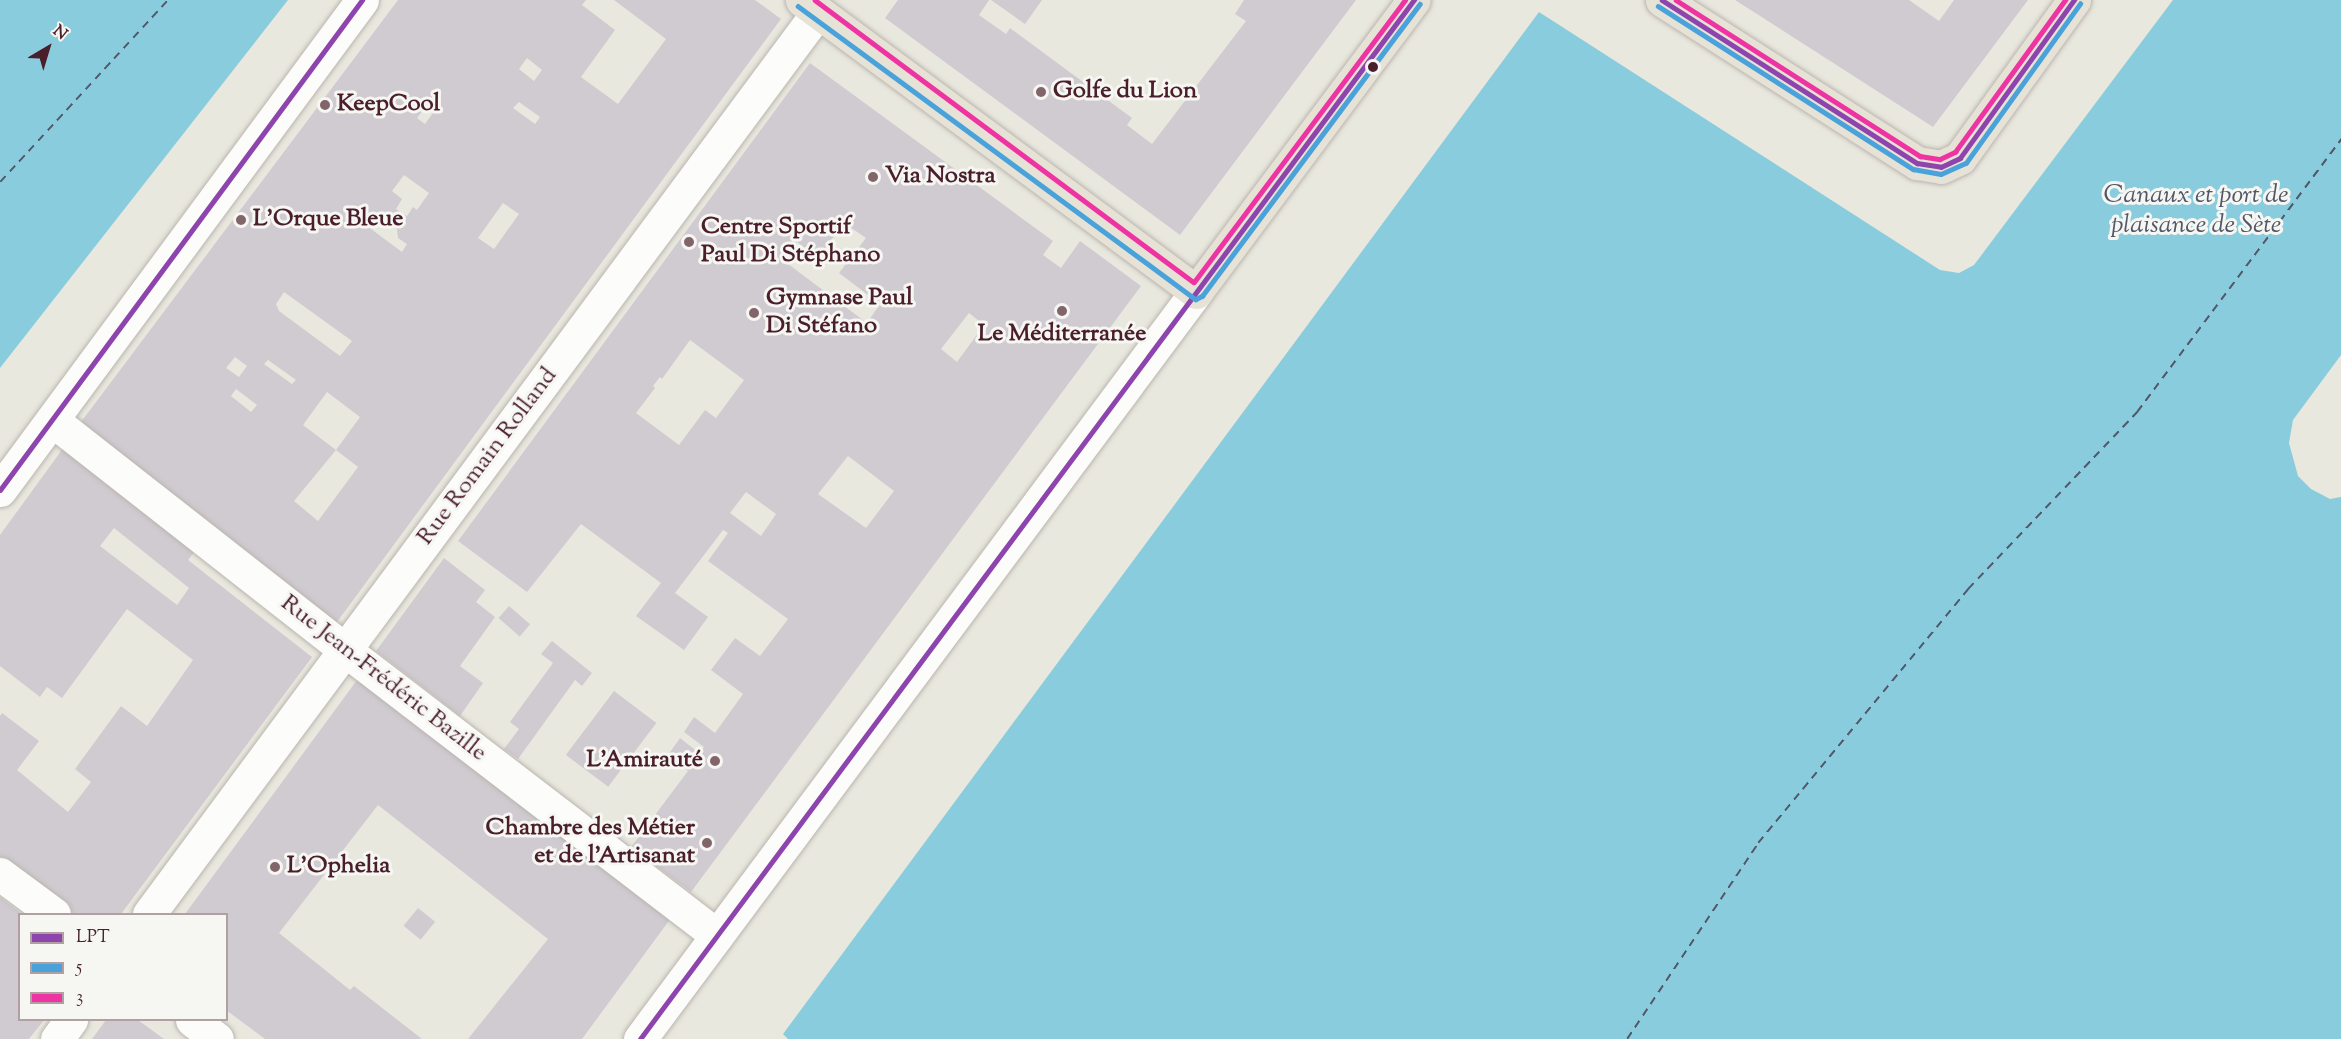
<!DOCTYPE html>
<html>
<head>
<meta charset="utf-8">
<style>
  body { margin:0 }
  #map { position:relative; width:2341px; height:1039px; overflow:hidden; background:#e9e8de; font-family:"Sorts Mill Goudy",serif }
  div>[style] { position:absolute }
  .water>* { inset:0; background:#8cd }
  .ferry>* { height:1.5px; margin-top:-0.75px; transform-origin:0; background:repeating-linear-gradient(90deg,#515769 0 8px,transparent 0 14px) }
  .building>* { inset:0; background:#d0cbd1; transform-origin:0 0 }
  .roads { filter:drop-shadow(0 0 2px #bab5b0) drop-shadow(0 0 2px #bab5b0) }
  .minor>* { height:33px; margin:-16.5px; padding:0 16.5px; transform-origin:16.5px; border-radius:16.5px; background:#fcfcfa }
  .major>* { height:33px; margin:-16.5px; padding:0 16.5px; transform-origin:16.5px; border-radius:16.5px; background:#e6e2d6 }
  .bus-1>* { height:4.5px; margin:-2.25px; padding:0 2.25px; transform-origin:2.25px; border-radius:2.25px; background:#8e44ad }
  .bus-2>* { height:4.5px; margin:-2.25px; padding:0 2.25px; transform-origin:2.25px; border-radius:2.25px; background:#4aa2db }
  .bus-3>* { height:4.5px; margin:-2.25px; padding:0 2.25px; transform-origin:2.25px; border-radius:2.25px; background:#ee34a2 }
  .dots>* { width:16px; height:16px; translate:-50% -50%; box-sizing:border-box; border:3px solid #f6f6f2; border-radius:50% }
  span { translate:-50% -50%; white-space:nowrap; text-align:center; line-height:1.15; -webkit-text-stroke:6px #f6f6f2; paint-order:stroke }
  .poi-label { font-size:24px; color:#4a1f2b; font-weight:700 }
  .left { translate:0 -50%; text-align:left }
  .right { translate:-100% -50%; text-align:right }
  .street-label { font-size:24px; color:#4a1f2b }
  .water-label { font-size:26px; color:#515769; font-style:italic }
  .legend { position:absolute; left:18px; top:913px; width:210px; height:108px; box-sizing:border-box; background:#f6f6f2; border:2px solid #b1a0a2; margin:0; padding:8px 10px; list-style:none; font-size:18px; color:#4a1f2b }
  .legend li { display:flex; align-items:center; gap:12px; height:30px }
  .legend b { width:30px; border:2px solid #b1a0a2 }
  .north { position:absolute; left:18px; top:18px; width:60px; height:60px; -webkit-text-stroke:4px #f6f6f2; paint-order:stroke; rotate:38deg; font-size:16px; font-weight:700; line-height:24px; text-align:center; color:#4a1f2b }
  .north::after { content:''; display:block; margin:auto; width:21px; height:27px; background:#4a1f2b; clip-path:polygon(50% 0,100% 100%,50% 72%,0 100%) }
</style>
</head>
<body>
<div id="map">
  <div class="water">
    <i style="clip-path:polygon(0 0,288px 0,0 368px)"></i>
    <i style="clip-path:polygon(2173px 0,2341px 0,2341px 355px,2293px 420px,2289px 443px,2298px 476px,2311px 489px,2330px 499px,2341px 497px,2341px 1039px,788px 1039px,783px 1034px,1539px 12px,1940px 270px,1959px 273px,1974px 265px)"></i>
  </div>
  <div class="ferry">
    <i style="left:0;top:182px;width:248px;rotate:-47.3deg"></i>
    <i style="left:1627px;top:1039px;width:236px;rotate:-56.2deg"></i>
    <i style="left:1758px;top:843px;width:330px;rotate:-50.4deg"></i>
    <i style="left:1968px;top:589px;width:245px;rotate:-46.3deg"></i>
    <i style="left:2137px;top:412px;width:341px;rotate:-53.2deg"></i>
  </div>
  <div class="building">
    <i style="clip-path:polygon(evenodd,398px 0,586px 0,582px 5px,615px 30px,581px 77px,618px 104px,666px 39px,614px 0,755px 0,781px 19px,337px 622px,81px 422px,398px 0,527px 58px,542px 70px,534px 81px,519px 69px,527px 58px,398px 0,519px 102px,540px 117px,535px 124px,513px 108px,519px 102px,398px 0,428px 104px,435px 110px,425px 124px,417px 118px,428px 104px,398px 0,404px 175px,429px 193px,417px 210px,413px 207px,407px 216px,396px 209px,402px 199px,392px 191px,404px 175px,398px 0,503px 203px,519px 214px,494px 249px,478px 238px,503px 203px,398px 0,375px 214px,397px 229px,398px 238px,407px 244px,402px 252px,367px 226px,375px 214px,398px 0,284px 292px,352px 341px,340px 356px,279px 311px,276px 304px,284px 292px,398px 0,235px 357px,247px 366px,239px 377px,226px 368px,235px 357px,398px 0,268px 360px,296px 380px,292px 384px,264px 364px,268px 360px,398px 0,236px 389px,257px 405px,251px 412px,231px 396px,236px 389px,398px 0,327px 392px,360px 417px,336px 450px,358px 467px,318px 521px,294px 501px,336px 450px,303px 425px,327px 392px)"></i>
    <i style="clip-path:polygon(898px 0,989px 0,979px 15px,1006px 34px,1010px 28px,1132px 118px,1127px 125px,1152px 144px,1246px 21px,1235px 14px,1244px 0,1356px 0,1180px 235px,885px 18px)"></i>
    <i style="clip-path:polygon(991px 0,1042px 0,1025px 24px)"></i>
    <i style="clip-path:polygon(1735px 0,1909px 0,1939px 21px,1954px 0,2028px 0,1933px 127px)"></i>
    <i style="clip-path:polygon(evenodd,810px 63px,1053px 241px,1043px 255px,1061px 268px,1080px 241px,1141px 286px,691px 892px,631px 847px,688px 771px,668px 755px,680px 738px,699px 753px,704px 747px,684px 732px,694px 717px,715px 733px,743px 694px,711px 670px,735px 638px,760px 656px,788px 619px,708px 561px,728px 533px,723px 530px,675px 593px,708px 617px,684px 650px,636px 616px,661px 583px,581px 524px,527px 592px,458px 541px,810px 63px,844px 223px,866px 238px,839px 273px,880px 304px,867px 323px,784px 261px,797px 242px,818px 258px,844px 223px,810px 63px,969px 313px,984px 325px,957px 362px,941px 349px,969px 313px,810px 63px,690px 340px,744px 380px,716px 418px,705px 410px,679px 445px,636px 413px,655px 388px,653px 386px,660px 377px,662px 379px,690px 340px,810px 63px,848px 456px,894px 491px,866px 528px,818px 494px,848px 456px,810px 63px,746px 492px,776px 514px,761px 536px,730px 513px,746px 492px)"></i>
    <i style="clip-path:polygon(evenodd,64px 447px,196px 550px,188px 560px,312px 657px,121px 914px,70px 914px,0 860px,0 716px,2px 713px,39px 741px,17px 770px,68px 812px,91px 782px,75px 769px,121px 706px,147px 726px,193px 660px,127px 609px,62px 698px,47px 687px,40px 697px,0 666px,0 535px,64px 447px,114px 528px,189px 588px,177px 605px,100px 546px,114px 528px)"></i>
    <i style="clip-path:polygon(444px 558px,485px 590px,476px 602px,495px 617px,460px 666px,483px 683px,460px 716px,376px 651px)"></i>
    <i style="left:509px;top:606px;width:28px;height:16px;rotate:41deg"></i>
    <i style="clip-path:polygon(552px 641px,592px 673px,582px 686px,575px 680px,518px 759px,504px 749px,519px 729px,510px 722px,553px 663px,541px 654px)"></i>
    <i style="clip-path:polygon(360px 676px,671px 918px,582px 1039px,468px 1039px,548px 939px,378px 805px,279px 933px,350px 990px,354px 986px,422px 1039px,265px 1039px,226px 1010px,226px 914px,185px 914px)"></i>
    <i style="left:614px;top:691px;width:53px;height:80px;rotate:37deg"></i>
    <i style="clip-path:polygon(0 897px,22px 914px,20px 914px,20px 1020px,44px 1020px,29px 1039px,0 1039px)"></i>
    <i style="left:418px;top:908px;width:22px;height:23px;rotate:39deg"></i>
    <i style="clip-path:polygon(106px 1020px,138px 1020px,164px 1039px,92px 1039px)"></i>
  </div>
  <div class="roads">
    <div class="minor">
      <i style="left:52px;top:420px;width:372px;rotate:38.1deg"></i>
      <i style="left:345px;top:650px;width:469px;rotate:37.5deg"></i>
      <i style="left:0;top:490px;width:609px;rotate:-53.54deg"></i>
      <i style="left:0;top:874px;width:67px;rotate:36.5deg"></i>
      <i style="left:149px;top:914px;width:1123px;rotate:-53.44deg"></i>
      <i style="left:192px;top:1020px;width:31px;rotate:37deg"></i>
      <i style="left:57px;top:1039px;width:24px;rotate:-54deg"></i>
      <i style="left:640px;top:1039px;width:931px;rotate:-53.34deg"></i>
    </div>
    <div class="major">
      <i style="left:802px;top:0;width:490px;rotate:36.5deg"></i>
      <i style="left:1196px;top:292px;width:364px;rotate:-53.3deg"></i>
      <i style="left:1662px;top:0;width:303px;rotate:32.6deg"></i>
      <i style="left:1917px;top:163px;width:24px;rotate:9deg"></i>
      <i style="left:1941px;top:167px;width:21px;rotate:-25deg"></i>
      <i style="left:1960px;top:158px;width:195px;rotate:-54.2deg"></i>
    </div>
  </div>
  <div class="bus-1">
    <i style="left:1662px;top:0;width:303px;rotate:32.6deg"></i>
    <i style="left:1917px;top:163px;width:24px;rotate:9deg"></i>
    <i style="left:1941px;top:167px;width:21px;rotate:-25deg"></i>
    <i style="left:1960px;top:158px;width:195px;rotate:-54.2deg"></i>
    <i style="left:0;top:490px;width:609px;rotate:-53.54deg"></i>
    <i style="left:640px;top:1039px;width:1296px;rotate:-53.32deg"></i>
  </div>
  <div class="bus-2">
    <i style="left:798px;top:6px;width:494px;rotate:36.4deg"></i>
    <i style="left:1196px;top:299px;width:7px;rotate:-27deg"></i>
    <i style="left:1202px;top:296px;width:364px;rotate:-53.3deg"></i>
    <i style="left:1658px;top:6px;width:303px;rotate:32.6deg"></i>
    <i style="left:1913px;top:169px;width:28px;rotate:10deg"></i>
    <i style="left:1941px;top:174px;width:27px;rotate:-24deg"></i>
    <i style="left:1966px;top:163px;width:196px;rotate:-54.4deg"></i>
  </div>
  <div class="bus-3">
    <i style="left:815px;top:0;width:472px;rotate:36.7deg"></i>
    <i style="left:1194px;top:282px;width:352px;rotate:-53.2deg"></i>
    <i style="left:1676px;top:0;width:290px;rotate:32.6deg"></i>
    <i style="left:1920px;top:156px;width:20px;rotate:9deg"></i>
    <i style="left:1940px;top:159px;width:17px;rotate:-25deg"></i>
    <i style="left:1955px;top:152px;width:188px;rotate:-54.1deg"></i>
  </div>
  <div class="dots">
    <i style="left:1373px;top:67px;background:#4a1f2b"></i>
    <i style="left:1041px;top:92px;background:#82656a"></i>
    <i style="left:325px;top:105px;background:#82656a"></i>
    <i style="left:873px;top:177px;background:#82656a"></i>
    <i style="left:241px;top:220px;background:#82656a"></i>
    <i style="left:689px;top:242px;background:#82656a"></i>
    <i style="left:1062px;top:311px;background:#82656a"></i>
    <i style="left:754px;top:313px;background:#82656a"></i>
    <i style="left:715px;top:761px;background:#82656a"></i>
    <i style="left:707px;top:843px;background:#82656a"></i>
    <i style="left:275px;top:867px;background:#82656a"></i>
  </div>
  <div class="poi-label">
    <span class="left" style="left:1053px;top:92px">Golfe du Lion</span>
    <span class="left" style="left:337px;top:105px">KeepCool</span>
    <span class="left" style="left:885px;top:177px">Via Nostra</span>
    <span class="left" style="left:253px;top:220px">L'Orque Bleue</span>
    <span class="left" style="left:701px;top:242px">Centre Sportif<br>Paul Di Stéphano</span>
    <span class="left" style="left:766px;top:313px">Gymnase Paul<br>Di Stéfano</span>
    <span style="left:1062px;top:335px">Le Méditerranée</span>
    <span class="right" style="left:703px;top:761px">L'Amirauté</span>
    <span class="right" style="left:695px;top:843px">Chambre des Métier<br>et de l'Artisanat</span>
    <span class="left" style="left:287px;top:867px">L'Ophelia</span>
  </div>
  <div class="street-label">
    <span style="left:488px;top:457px;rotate:-53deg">Rue Romain Rolland</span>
    <span style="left:383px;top:679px;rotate:38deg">Rue Jean-Frédéric Bazille</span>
  </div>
  <div class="water-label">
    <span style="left:2196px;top:211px">Canaux et port de<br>plaisance de Sète</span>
  </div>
  <ul class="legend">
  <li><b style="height:8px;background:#8e44ad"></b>LPT</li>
  <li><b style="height:8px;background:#4aa2db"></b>5</li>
  <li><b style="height:8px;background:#ee34a2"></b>3</li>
  </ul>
  <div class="north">N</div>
</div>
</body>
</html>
